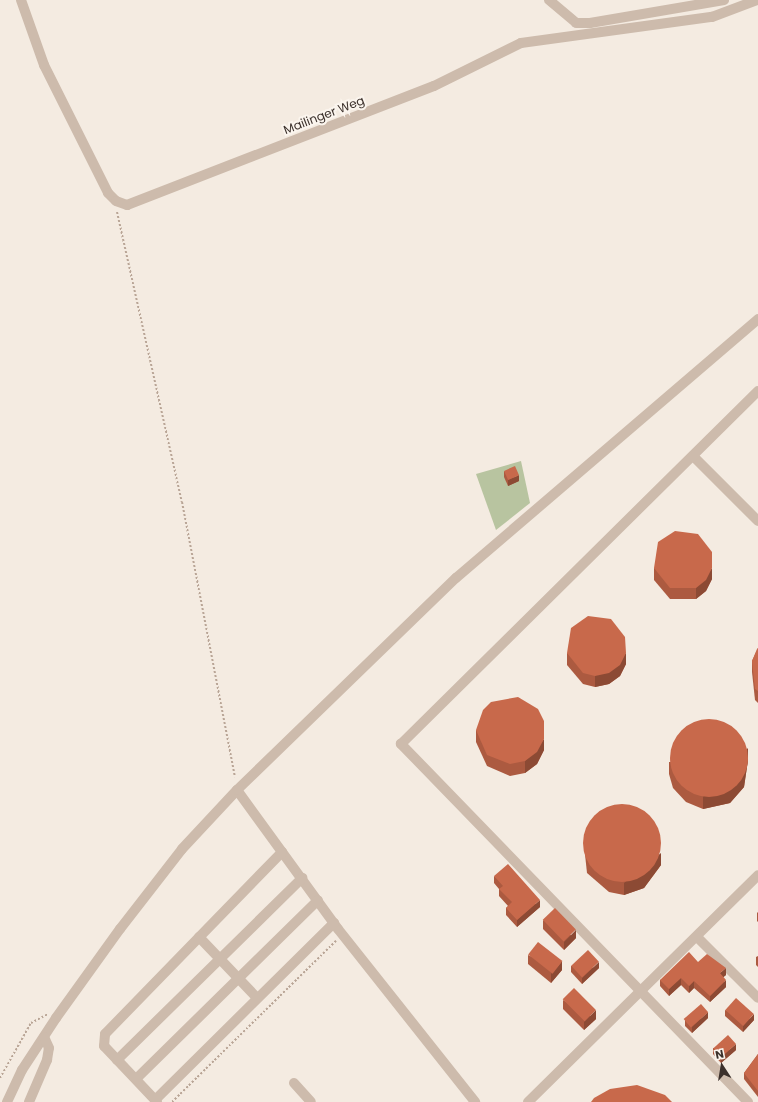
<!DOCTYPE html>
<html>
<head>
<meta charset="utf-8">
<style>
  body { margin:0 }
  #map { position:relative; width:758px; height:1102px; overflow:hidden; background:#f4ebe1; font-family:Poppins,sans-serif }
  div>[style] { position:absolute }
  .green>* { inset:0; background:#b8c4a0 }
  .path>* { height:2px; margin-top:-1px; transform-origin:0; background:repeating-linear-gradient(90deg,#b9a596 0 2px,transparent 0 4px) }
  .minor>* { height:10px; margin:-5px; padding:0 5px; transform-origin:5px; border-radius:5px; background:#cdbbac }
  .wall>* { inset:0; background:#ac5a40 }
  .shaded-wall>* { inset:0; background:#8c4a34 }
  .building>* { inset:0; background:#c8694b; transform-origin:0 0 }
  .round { border-radius:50% }
  span { translate:-50% -50%; white-space:nowrap; text-align:center; line-height:1.15; -webkit-text-stroke:4px #fbf5ee; paint-order:stroke }
  .street-label { font-size:12px; color:#3b302b }
  .north { position:absolute; left:702px; top:1046px; width:40px; height:40px; -webkit-text-stroke:3px #fbf5ee; paint-order:stroke; rotate:348deg; font-size:11px; font-weight:700; line-height:16px; text-align:center; color:#3b302b }
  .north::after { content:''; display:block; margin:auto; width:14px; height:18px; background:#3b302b; clip-path:polygon(50% 0,100% 100%,50% 72%,0 100%) }
</style>
</head>
<body>
<div id="map">
  <div class="green">
    <i style="clip-path:polygon(521px 461px,530px 503px,496px 530px,476px 474px)"></i>
  </div>
  <div class="path">
    <i style="left:117px;top:212px;width:297px;rotate:77.4deg"></i>
    <i style="left:182px;top:502px;width:280px;rotate:79.1deg"></i>
    <i style="left:0;top:1078px;width:63px;rotate:-60.6deg"></i>
    <i style="left:31px;top:1023px;width:19px;rotate:-28deg"></i>
    <i style="left:172px;top:1102px;width:230px;rotate:-44.5deg"></i>
  </div>
  <div class="minor">
    <i style="left:21px;top:0;width:69px;rotate:70.5deg"></i>
    <i style="left:44px;top:65px;width:143px;rotate:63.4deg"></i>
    <i style="left:108px;top:193px;width:11px;rotate:45deg"></i>
    <i style="left:116px;top:201px;width:12px;rotate:20deg"></i>
    <i style="left:127px;top:205px;width:329px;rotate:-21.2deg"></i>
    <i style="left:434px;top:86px;width:97px;rotate:-26.3deg"></i>
    <i style="left:521px;top:43px;width:193px;rotate:-7.8deg"></i>
    <i style="left:712px;top:17px;width:48px;rotate:-20.7deg"></i>
    <i style="left:549px;top:0;width:35px;rotate:40deg"></i>
    <i style="left:576px;top:23px;width:14px"></i>
    <i style="left:590px;top:23px;width:136px;rotate:-9.7deg"></i>
    <i style="left:693px;top:456px;width:92px;rotate:45deg"></i>
    <i style="left:237px;top:790px;width:172px;rotate:54deg"></i>
    <i style="left:338px;top:929px;width:221px;rotate:51.6deg"></i>
    <i style="left:199px;top:937px;width:84px;rotate:46.4deg"></i>
    <i style="left:697px;top:937px;width:86px;rotate:45deg"></i>
    <i style="left:117px;top:1060px;width:260px;rotate:-44.5deg"></i>
    <i style="left:136px;top:1079px;width:255px;rotate:-44.5deg"></i>
    <i style="left:294px;top:1083px;width:25px;rotate:48deg"></i>
    <i style="left:155px;top:1100px;width:252px;rotate:-44.7deg"></i>
    <i style="left:7px;top:1102px;width:35px;rotate:-65deg"></i>
    <i style="left:22px;top:1070px;width:62px;rotate:-56.8deg"></i>
    <i style="left:56px;top:1018px;width:110px;rotate:-54.3deg"></i>
    <i style="left:120px;top:929px;width:101px;rotate:-52.2deg"></i>
    <i style="left:182px;top:849px;width:81px;rotate:-47deg"></i>
    <i style="left:237px;top:790px;width:305px;rotate:-44.1deg"></i>
    <i style="left:456px;top:578px;width:398px;rotate:-40.6deg"></i>
    <i style="left:29px;top:1102px;width:46px;rotate:-66.8deg"></i>
    <i style="left:47px;top:1060px;width:12px;rotate:-81deg"></i>
    <i style="left:49px;top:1048px;width:12px;rotate:-114deg"></i>
    <i style="left:157px;top:1102px;width:77px;rotate:-133.4deg"></i>
    <i style="left:104px;top:1046px;width:12px;rotate:-85deg"></i>
    <i style="left:105px;top:1034px;width:254px;rotate:-45.8deg"></i>
    <i style="left:528px;top:1102px;width:323px;rotate:-44.6deg"></i>
    <i style="left:748px;top:1102px;width:499px;rotate:-134.1deg"></i>
    <i style="left:401px;top:744px;width:502px;rotate:-44.68deg"></i>
  </div>
  <div class="wall">
    <i style="clip-path:polygon(504px 471px,519px 481px,508px 486px,504px 477px)"></i>
    <i style="clip-path:polygon(654px 568px,712px 579px,706px 591px,696px 599px,670px 599px,654px 580px)"></i>
    <i style="clip-path:polygon(758px 648px,758px 703px,755px 700px,752px 672px,752px 661px)"></i>
    <i style="clip-path:polygon(567px 653px,626px 664px,620px 676px,609px 684px,595px 687px,583px 684px,567px 665px)"></i>
    <i style="clip-path:polygon(476px 730px,544px 750px,537px 764px,525px 773px,510px 776px,487px 766px,476px 742px)"></i>
    <i style="clip-path:polygon(748px 760px,744px 787px,730px 803px,703px 809px,686px 802px,673px 788px,669px 774px,669px 762px)"></i>
    <i style="clip-path:polygon(584px 834px,661px 865px,644px 888px,624px 895px,609px 892px,587px 873px,584px 845px)"></i>
    <i style="clip-path:polygon(494px 876px,540px 907px,517px 927px,506px 915px,506px 908px,508px 906px,499px 896px,499px 889px,494px 883px)"></i>
    <i style="clip-path:polygon(758px 912px,758px 922px,757px 921px,757px 913px)"></i>
    <i style="clip-path:polygon(543px 920px,576px 938px,564px 950px,543px 929px)"></i>
    <i style="clip-path:polygon(528px 955px,562px 970px,551px 983px,528px 964px)"></i>
    <i style="clip-path:polygon(758px 956px,758px 967px,756px 965px,756px 957px)"></i>
    <i style="clip-path:polygon(698px 962px,726px 975px,723px 977px,726px 987px,710px 1002px,694px 988px,689px 993px,681px 985px,669px 996px,660px 986px,660px 980px)"></i>
    <i style="clip-path:polygon(571px 966px,599px 968px,582px 984px,571px 972px)"></i>
    <i style="clip-path:polygon(563px 1000px,596px 1019px,584px 1030px,563px 1009px)"></i>
    <i style="clip-path:polygon(725px 1010px,754px 1020px,743px 1032px,725px 1016px)"></i>
    <i style="clip-path:polygon(708px 1018px,692px 1033px,685px 1026px,685px 1020px)"></i>
    <i style="clip-path:polygon(713px 1048px,736px 1050px,721px 1063px,713px 1054px)"></i>
    <i style="clip-path:polygon(758px 1054px,758px 1097px,744px 1079px,744px 1073px)"></i>
  </div>
  <div class="shaded-wall">
    <i style="clip-path:polygon(519px 475px,519px 481px,508px 486px,508px 480px)"></i>
    <i style="clip-path:polygon(712px 568px,712px 579px,706px 591px,696px 599px,696px 588px)"></i>
    <i style="clip-path:polygon(626px 653px,626px 664px,620px 676px,609px 684px,595px 687px,595px 676px)"></i>
    <i style="clip-path:polygon(544px 739px,544px 750px,537px 764px,525px 773px,525px 761px)"></i>
    <i style="clip-path:polygon(748px 748px,748px 760px,744px 787px,730px 803px,703px 809px,703px 797px)"></i>
    <i style="clip-path:polygon(661px 853px,661px 865px,644px 888px,624px 895px,624px 883px)"></i>
    <i style="clip-path:polygon(540px 900px,540px 907px,517px 927px,517px 920px)"></i>
    <i style="clip-path:polygon(576px 930px,576px 938px,564px 950px,564px 942px)"></i>
    <i style="clip-path:polygon(562px 961px,562px 970px,551px 983px,551px 974px)"></i>
    <i style="clip-path:polygon(599px 962px,599px 968px,582px 984px,582px 978px)"></i>
    <i style="clip-path:polygon(726px 968px,726px 975px,720px 980px,720px 973px)"></i>
    <i style="clip-path:polygon(681px 978px,681px 985px,669px 996px,669px 989px)"></i>
    <i style="clip-path:polygon(726px 980px,726px 987px,710px 1002px,710px 996px)"></i>
    <i style="clip-path:polygon(694px 981px,694px 988px,689px 993px,689px 986px)"></i>
    <i style="clip-path:polygon(596px 1010px,596px 1019px,584px 1030px,584px 1022px)"></i>
    <i style="clip-path:polygon(708px 1012px,708px 1018px,692px 1033px,692px 1027px)"></i>
    <i style="clip-path:polygon(754px 1014px,754px 1020px,743px 1032px,743px 1026px)"></i>
    <i style="clip-path:polygon(736px 1044px,736px 1050px,721px 1063px,721px 1057px)"></i>
  </div>
  <div class="building">
    <i style="left:515px;top:466px;width:10px;height:12px;rotate:66deg"></i>
    <i style="clip-path:polygon(675px 531px,698px 534px,712px 552px,712px 568px,706px 580px,696px 588px,670px 588px,654px 568px,658px 542px)"></i>
    <i style="clip-path:polygon(588px 616px,611px 619px,625px 637px,626px 653px,620px 665px,609px 673px,595px 676px,583px 673px,567px 653px,571px 628px)"></i>
    <i style="clip-path:polygon(758px 648px,758px 691px,755px 689px,752px 661px,757px 649px)"></i>
    <i style="clip-path:polygon(518px 697px,538px 709px,544px 721px,544px 739px,537px 752px,525px 761px,510px 764px,487px 755px,476px 730px,483px 710px,491px 702px)"></i>
    <i class="round" style="left:670px;top:719px;width:78px;height:78px"></i>
    <i class="round" style="left:583px;top:804px;width:78px;height:78px"></i>
    <i style="clip-path:polygon(508px 864px,540px 900px,517px 920px,506px 908px,512px 902px,499px 889px,503px 886px,494px 876px)"></i>
    <i style="left:555px;top:908px;width:30px;height:17px;rotate:46deg"></i>
    <i style="left:538px;top:942px;width:31px;height:16px;rotate:38deg"></i>
    <i style="left:588px;top:950px;width:16px;height:23px;rotate:47deg"></i>
    <i style="clip-path:polygon(689px 952px,698px 962px,707px 954px,726px 968px,720px 973px,726px 980px,710px 996px,694px 981px,689px 986px,681px 978px,669px 989px,660px 980px)"></i>
    <i style="left:574px;top:988px;width:31px;height:16px;rotate:45deg"></i>
    <i style="left:736px;top:998px;width:24px;height:16px;rotate:42deg"></i>
    <i style="left:701px;top:1004px;width:11px;height:23px;rotate:49deg"></i>
    <i style="left:728px;top:1035px;width:12px;height:20px;rotate:48deg"></i>
    <i style="clip-path:polygon(758px 1054px,758px 1091px,744px 1073px)"></i>
    <i style="clip-path:polygon(637px 1085px,665px 1095px,672px 1102px,591px 1102px,594px 1098px,610px 1089px)"></i>
  </div>
  <div class="street-label">
    <span style="left:324px;top:115px;rotate:-21deg">Mailinger Weg</span>
  </div>
  <div class="north">N</div>
</div>
</body>
</html>
